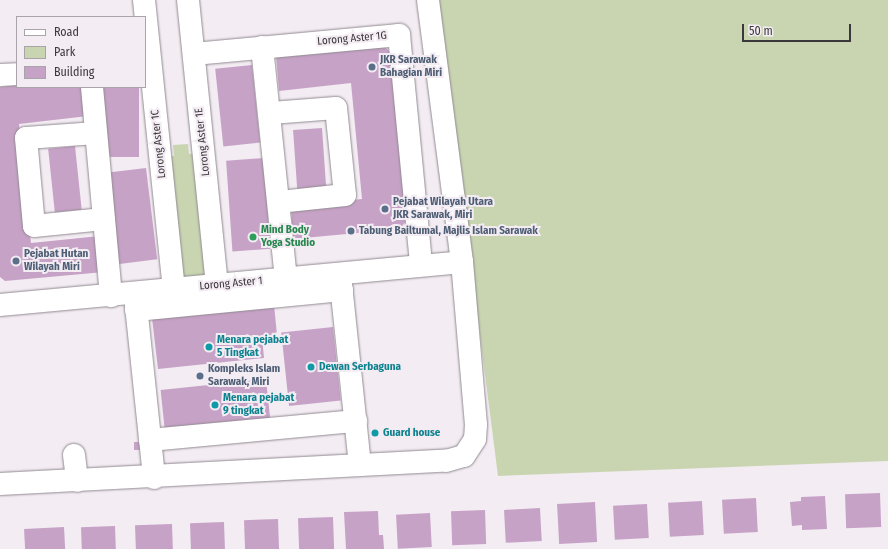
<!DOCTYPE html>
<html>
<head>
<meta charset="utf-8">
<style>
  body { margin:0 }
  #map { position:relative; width:888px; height:549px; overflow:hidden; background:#f3ecf3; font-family:"Fira Sans Condensed",sans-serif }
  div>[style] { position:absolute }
  .green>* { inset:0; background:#c9d5b1 }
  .building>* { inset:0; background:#c7a2c7; transform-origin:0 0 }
  .roads { filter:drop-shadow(0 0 1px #918b91) drop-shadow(0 0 1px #918b91) }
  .minor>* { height:22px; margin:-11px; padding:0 11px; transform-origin:11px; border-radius:11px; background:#fff }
  .dots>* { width:11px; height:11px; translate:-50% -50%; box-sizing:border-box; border:2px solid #f3ecf3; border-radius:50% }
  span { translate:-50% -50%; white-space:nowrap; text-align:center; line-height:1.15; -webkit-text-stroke:4px #f3ecf3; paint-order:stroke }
  .street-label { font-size:11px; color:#3b383b }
  .service-label { font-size:11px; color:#4e5e75; font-weight:700 }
  .left { translate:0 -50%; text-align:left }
  .leisure-label { font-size:11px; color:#27864d; font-weight:700 }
  .culture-label { font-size:11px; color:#0d838f; font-weight:700 }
  .legend { position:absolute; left:16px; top:16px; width:130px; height:72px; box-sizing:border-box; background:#f3ecf3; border:1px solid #a9a4a9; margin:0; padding:5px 7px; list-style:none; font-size:12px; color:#3b383b }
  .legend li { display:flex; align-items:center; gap:8px; height:20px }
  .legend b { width:20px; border:1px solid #a9a4a9 }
  .scale { position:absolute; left:742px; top:24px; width:109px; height:18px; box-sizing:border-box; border:2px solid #3b383b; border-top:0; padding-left:5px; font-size:12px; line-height:14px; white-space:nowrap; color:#3b383b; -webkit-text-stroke:3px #f3ecf3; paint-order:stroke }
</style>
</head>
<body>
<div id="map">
  <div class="green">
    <i style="clip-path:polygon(437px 0,888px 0,888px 461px,498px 476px)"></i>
    <i style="clip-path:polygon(188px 144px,189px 154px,197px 153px,206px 275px,183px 277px,166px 156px,174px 156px,173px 145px)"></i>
  </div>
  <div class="building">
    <i style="clip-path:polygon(381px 43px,393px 55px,408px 218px,400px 229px,293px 239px,291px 206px,362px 199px,351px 83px,279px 91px,276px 54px)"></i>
    <i style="left:252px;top:65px;width:78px;height:37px;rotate:84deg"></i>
    <i style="clip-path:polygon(17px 85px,86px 87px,88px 116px,19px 124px,31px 243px,100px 236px,104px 272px,5px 281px,0 277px,0 87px)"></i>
    <i style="left:97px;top:87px;width:42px;height:70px"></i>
    <i style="left:322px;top:128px;width:59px;height:29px;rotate:86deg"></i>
    <i style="left:75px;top:146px;width:64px;height:27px;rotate:84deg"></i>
    <i style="left:264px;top:158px;width:91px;height:38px;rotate:86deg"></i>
    <i style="left:146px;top:168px;width:92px;height:40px;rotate:83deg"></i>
    <i style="clip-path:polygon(274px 305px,277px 335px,262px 337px,264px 358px,158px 369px,152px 318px)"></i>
    <i style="left:333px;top:327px;width:74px;height:52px;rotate:84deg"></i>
    <i style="left:266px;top:379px;width:41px;height:106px;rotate:84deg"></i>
    <i style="left:378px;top:429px;width:8px;height:7px;rotate:83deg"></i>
    <i style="left:142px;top:442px;width:8px;height:8px;rotate:90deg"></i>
    <i style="left:880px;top:493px;width:34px;height:35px;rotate:88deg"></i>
    <i style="clip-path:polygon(825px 496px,827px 529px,802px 530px,802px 525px,792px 526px,790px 502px,801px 501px,801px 497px)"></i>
    <i style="left:756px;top:498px;width:34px;height:34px;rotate:87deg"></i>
    <i style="left:702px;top:501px;width:34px;height:34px;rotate:87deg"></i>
    <i style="left:595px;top:502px;width:40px;height:38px;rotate:87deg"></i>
    <i style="left:647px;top:504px;width:34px;height:34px;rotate:87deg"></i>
    <i style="left:540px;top:508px;width:33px;height:36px;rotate:87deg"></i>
    <i style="left:485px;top:510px;width:34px;height:34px;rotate:88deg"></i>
    <i style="clip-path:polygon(378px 511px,379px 535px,383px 535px,384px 549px,346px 549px,344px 512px)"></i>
    <i style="left:430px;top:513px;width:34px;height:34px;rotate:87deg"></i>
    <i style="left:333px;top:517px;width:32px;height:35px;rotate:88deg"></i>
    <i style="left:278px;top:519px;width:30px;height:34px;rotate:88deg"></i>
    <i style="left:224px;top:522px;width:27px;height:34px;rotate:88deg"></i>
    <i style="left:172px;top:524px;width:25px;height:37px;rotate:88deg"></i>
    <i style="left:115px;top:526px;width:23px;height:34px;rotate:88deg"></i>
    <i style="left:64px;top:527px;width:22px;height:40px;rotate:87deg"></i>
  </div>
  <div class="roads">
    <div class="minor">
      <i style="left:144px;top:0;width:291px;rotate:84.1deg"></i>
      <i style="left:188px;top:0;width:286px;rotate:84.2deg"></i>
      <i style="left:262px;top:47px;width:233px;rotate:84.1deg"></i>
      <i style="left:194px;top:54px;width:206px;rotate:-5.3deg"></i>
      <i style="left:399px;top:35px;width:231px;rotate:84.5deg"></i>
      <i style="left:0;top:75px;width:17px;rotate:-3deg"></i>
      <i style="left:92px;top:87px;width:210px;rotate:84.8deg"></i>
      <i style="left:271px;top:113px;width:65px;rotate:-4.4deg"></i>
      <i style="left:336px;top:108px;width:87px;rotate:84.1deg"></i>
      <i style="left:345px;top:195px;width:65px;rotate:173.9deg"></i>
      <i style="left:96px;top:133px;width:70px;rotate:175.9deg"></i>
      <i style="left:26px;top:138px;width:88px;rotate:84.8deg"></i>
      <i style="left:34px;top:226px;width:70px;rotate:-5.7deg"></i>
      <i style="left:340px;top:275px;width:191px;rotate:84deg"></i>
      <i style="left:135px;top:296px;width:183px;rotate:84deg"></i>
      <i style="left:0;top:305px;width:464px;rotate:-5.3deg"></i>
      <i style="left:136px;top:310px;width:207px;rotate:-5.5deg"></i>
      <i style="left:150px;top:440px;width:207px;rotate:-5.3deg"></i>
      <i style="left:74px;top:455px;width:26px;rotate:83deg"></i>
      <i style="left:0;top:484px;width:447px;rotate:-3deg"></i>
      <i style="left:446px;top:461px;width:19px;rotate:-16deg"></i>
      <i style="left:464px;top:456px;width:20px;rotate:-57deg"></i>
      <i style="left:475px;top:439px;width:14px;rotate:-86deg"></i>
      <i style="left:476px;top:425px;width:164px;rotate:-94.9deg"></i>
      <i style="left:462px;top:262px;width:264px;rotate:-97.4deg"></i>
    </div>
  </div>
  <div class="dots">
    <i style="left:372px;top:67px;background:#5c6f8a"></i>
    <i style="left:385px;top:209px;background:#5c6f8a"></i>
    <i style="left:351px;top:231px;background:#5c6f8a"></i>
    <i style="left:253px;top:237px;background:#2e9e5b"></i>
    <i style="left:16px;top:261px;background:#5c6f8a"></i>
    <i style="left:209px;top:347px;background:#0f9aa8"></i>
    <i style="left:311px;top:367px;background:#0f9aa8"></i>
    <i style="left:200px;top:376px;background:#5c6f8a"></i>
    <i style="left:215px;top:405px;background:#0f9aa8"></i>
    <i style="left:375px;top:433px;background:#0f9aa8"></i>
  </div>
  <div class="street-label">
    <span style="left:352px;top:39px;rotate:-5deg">Lorong Aster 1G</span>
    <span style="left:203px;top:142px;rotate:-96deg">Lorong Aster 1E</span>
    <span style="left:159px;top:144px;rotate:-96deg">Lorong Aster 1C</span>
    <span style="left:231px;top:284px;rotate:-5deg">Lorong Aster 1</span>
  </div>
  <div class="service-label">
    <span class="left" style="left:380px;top:67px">JKR Sarawak<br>Bahagian Miri</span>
    <span class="left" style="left:393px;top:209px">Pejabat Wilayah Utara<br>JKR Sarawak, Miri</span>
    <span class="left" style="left:359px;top:231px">Tabung Bailtumal, Majlis Islam Sarawak</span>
    <span class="left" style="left:24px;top:261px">Pejabat Hutan<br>Wilayah Miri</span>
    <span class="left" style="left:208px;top:376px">Kompleks Islam<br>Sarawak, Miri</span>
  </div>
  <div class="leisure-label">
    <span class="left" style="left:261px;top:237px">Mind Body<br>Yoga Studio</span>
  </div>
  <div class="culture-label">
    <span class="left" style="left:217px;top:347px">Menara pejabat<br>5 Tingkat</span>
    <span class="left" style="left:319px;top:367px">Dewan Serbaguna</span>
    <span class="left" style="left:223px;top:405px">Menara pejabat<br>9 tingkat</span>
    <span class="left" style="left:383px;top:433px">Guard house</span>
  </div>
  <ul class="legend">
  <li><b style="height:5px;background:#fff"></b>Road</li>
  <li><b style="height:11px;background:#c9d5b1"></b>Park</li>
  <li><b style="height:11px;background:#c7a2c7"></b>Building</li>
  </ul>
  <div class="scale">50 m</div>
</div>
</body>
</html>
